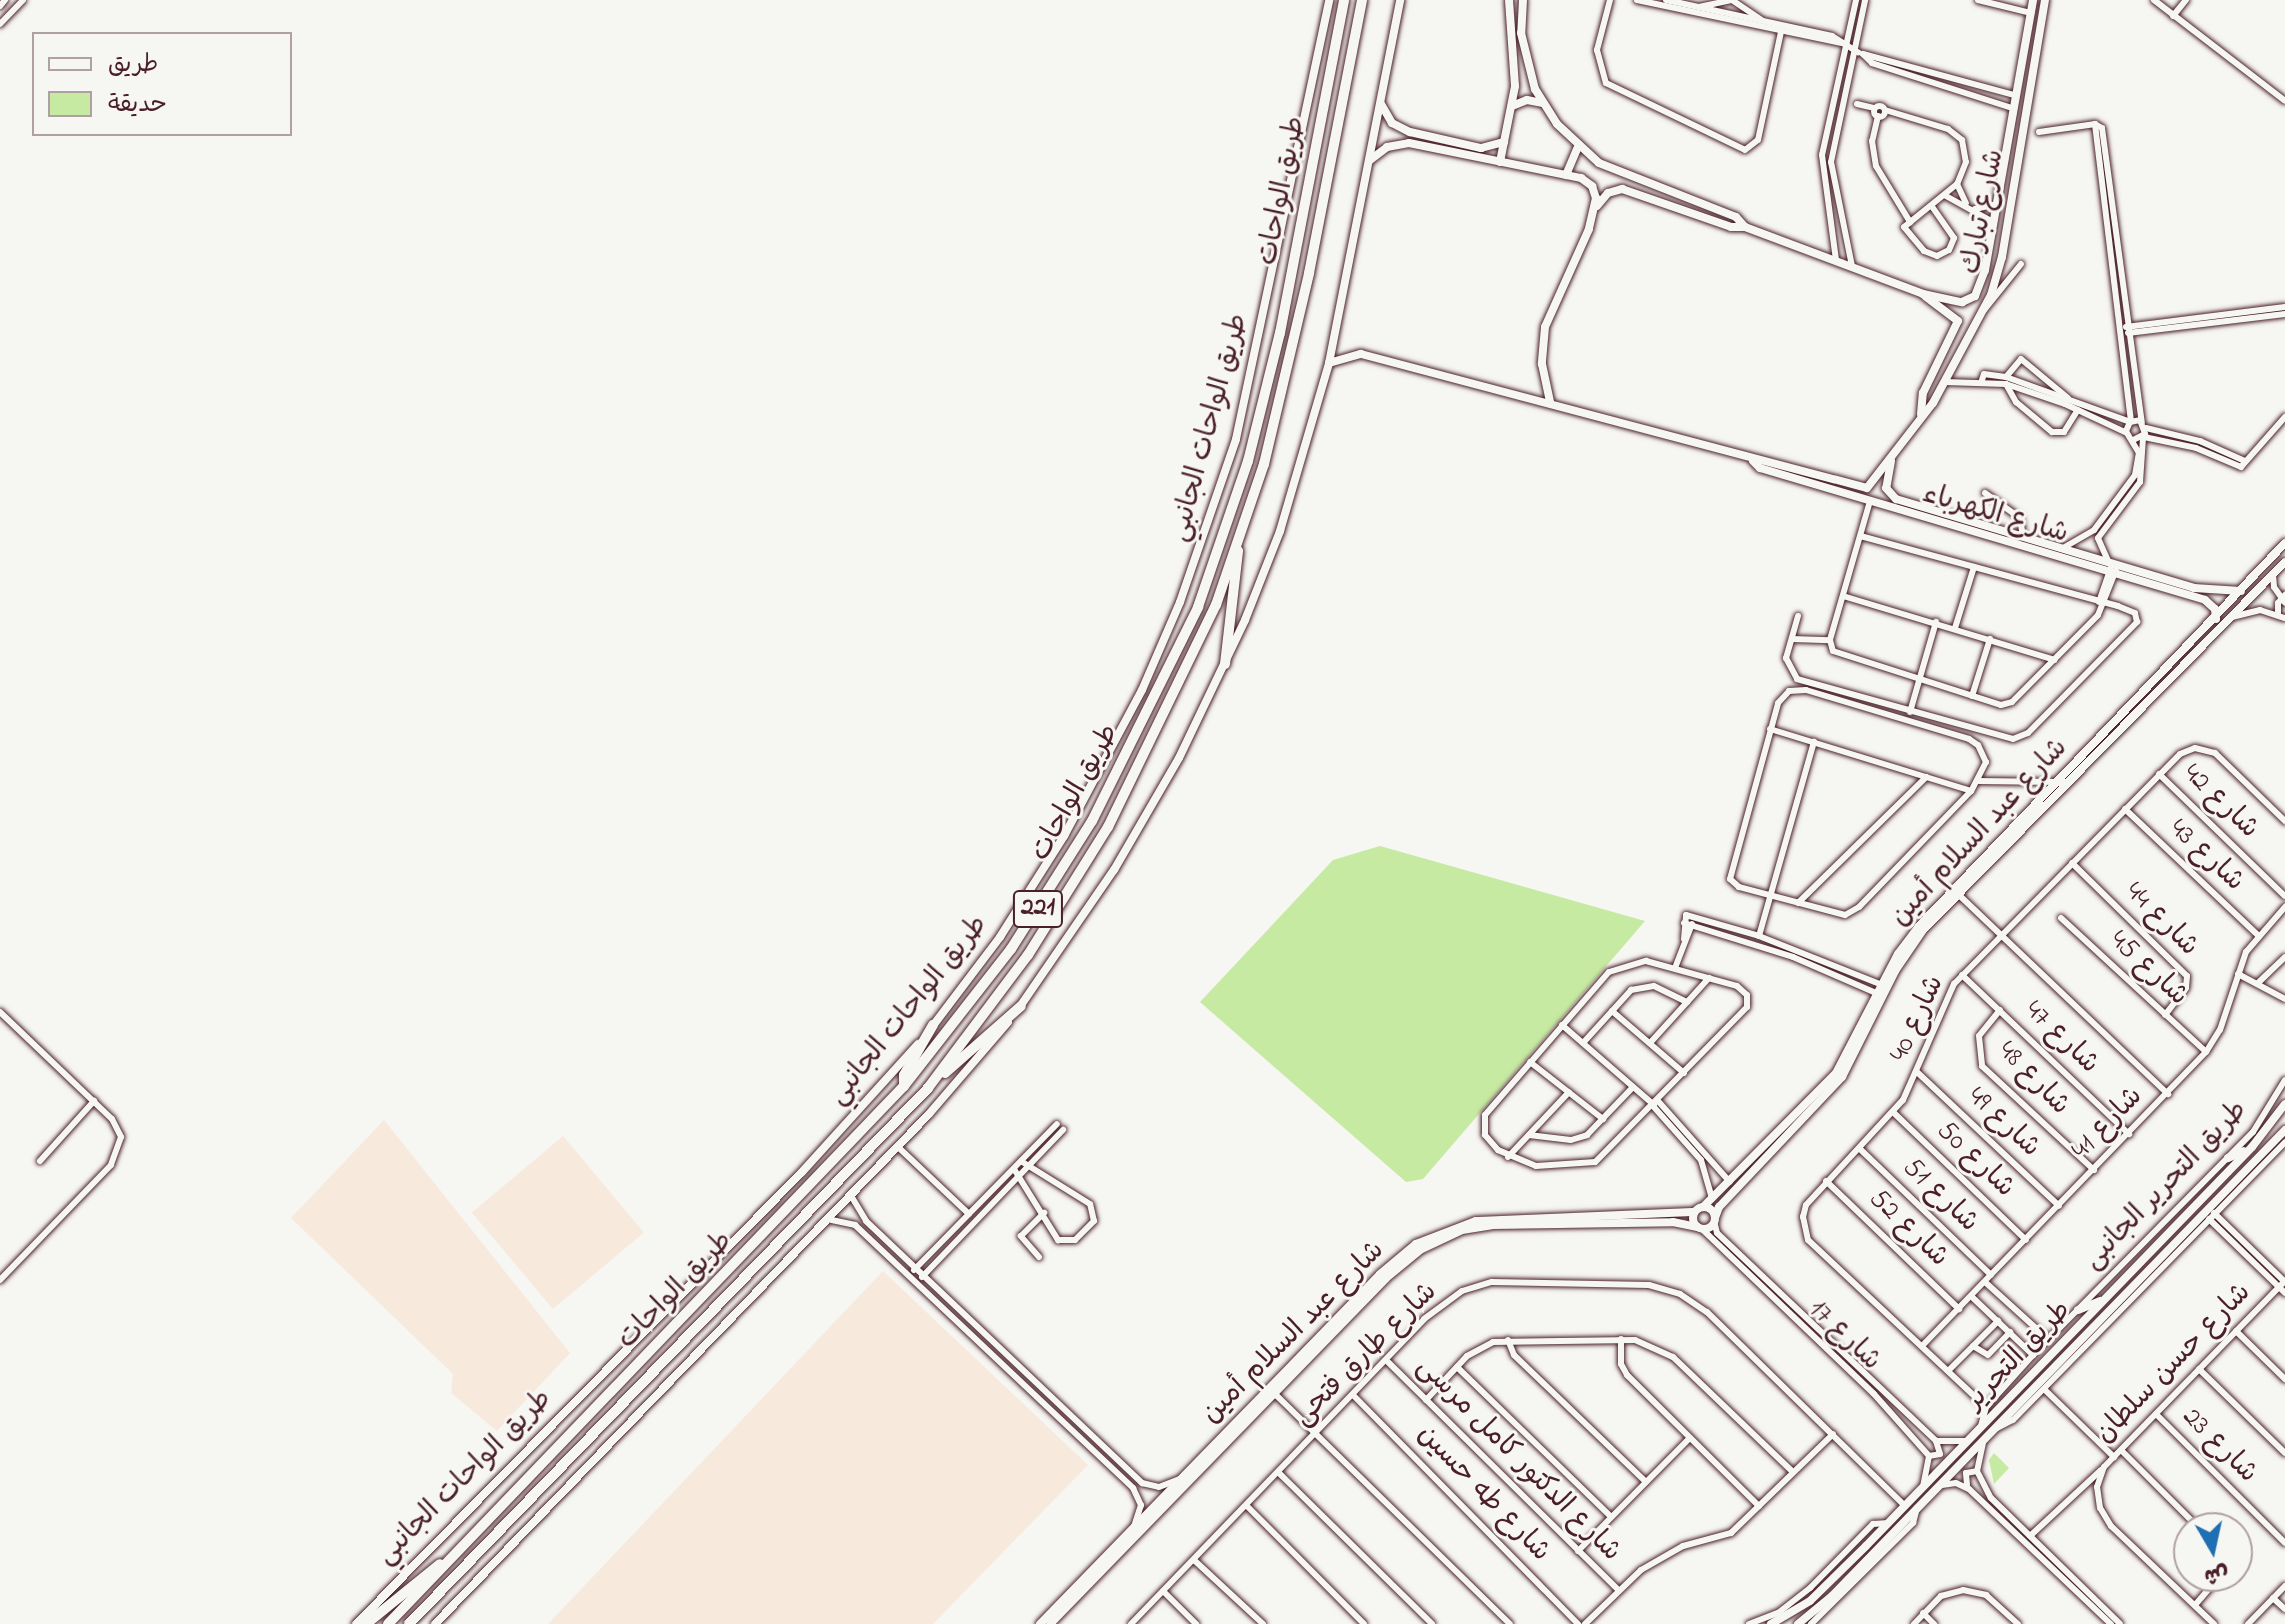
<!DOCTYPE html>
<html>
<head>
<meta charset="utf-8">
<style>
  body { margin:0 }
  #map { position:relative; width:2285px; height:1624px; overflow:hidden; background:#f6f6f2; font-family:"Indie Flower","Playpen Sans Arabic",sans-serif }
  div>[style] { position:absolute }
  .built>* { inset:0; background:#f8e9dd; transform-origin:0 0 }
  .green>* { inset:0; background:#c7eaa3 }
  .roads { filter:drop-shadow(0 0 2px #4a1f2b) drop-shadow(0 0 2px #4a1f2b) }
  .street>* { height:6px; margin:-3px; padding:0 3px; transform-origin:3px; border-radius:3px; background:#f6f6f2 }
  .street>.ring { margin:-3px; padding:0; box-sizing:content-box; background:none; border:6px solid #f6f6f2; border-radius:50% }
  .secondary>* { height:8px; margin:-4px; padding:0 4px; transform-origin:4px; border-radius:4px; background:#f6f6f2 }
  .secondary>.ring { margin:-4px; padding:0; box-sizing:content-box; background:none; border:8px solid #f6f6f2; border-radius:50% }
  .highway>* { height:10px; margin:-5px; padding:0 5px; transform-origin:5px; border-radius:5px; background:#f6f6f2 }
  span { translate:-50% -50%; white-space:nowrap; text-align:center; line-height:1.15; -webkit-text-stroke:6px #f6f6f2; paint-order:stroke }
  .shield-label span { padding:2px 6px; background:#f6f6f2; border:2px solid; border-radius:6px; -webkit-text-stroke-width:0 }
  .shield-label { font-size:26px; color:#4a1f2b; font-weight:700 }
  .street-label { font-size:28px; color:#4a1f2b }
  .legend { position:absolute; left:32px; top:32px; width:260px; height:104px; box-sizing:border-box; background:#f6f6f2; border:2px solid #b1a0a2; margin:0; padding:10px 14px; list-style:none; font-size:24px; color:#4a1f2b }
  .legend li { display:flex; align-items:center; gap:16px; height:40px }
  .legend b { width:40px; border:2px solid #b1a0a2 }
  .north { position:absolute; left:2173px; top:1512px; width:80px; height:80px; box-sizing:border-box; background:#f6f6f2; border:2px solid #b1a0a2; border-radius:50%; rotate:171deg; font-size:22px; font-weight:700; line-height:32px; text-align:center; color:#4a1f2b }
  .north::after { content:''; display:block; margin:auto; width:28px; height:36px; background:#1f6fb2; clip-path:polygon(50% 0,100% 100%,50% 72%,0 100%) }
</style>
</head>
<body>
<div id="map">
  <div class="built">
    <i style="clip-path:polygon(384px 1120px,570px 1353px,497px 1431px,451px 1393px,453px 1374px,291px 1218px)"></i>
    <i style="left:563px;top:1136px;width:126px;height:119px;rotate:50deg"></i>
    <i style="clip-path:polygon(883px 1271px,1088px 1465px,933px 1624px,548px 1624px)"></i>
  </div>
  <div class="green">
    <i style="clip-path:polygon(1380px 846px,1645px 921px,1423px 1179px,1406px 1182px,1200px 1002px,1333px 860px)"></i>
    <i style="clip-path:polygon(1994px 1453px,2009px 1468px,1994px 1484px,1989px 1460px)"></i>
  </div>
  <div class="roads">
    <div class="street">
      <i style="left:1610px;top:0;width:52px;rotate:104.6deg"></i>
      <i style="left:1597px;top:50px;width:34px;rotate:75deg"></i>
      <i style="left:1606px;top:83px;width:154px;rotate:25.7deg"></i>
      <i style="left:1745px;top:150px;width:16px;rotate:-38deg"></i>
      <i style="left:1758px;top:140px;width:110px;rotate:-78deg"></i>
      <i style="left:1637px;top:0;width:214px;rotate:11.9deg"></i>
      <i style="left:1666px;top:0;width:170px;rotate:12.2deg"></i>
      <i style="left:1832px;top:36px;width:31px;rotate:32deg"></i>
      <i style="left:1978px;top:0;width:55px;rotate:13.8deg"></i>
      <i style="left:2154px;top:0;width:165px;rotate:37.6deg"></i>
      <i style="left:0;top:6px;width:8px;rotate:-50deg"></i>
      <i style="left:1699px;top:7px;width:34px;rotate:-12deg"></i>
      <i style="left:1732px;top:0;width:36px;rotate:34deg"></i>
      <i style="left:2173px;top:16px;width:21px;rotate:-51deg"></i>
      <i style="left:0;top:24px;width:33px;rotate:-46deg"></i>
      <i style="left:1857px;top:104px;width:17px;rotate:13deg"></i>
      <i class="ring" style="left:1873.5px;top:105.5px;width:5px;height:5px"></i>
      <i style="left:2012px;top:108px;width:147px;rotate:-162.2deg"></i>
      <i style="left:1872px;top:63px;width:13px;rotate:-135deg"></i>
      <i style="left:1863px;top:54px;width:156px;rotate:15.2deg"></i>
      <i style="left:1885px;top:110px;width:66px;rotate:16.8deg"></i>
      <i style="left:1948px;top:129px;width:18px;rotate:38deg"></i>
      <i style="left:1962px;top:140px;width:22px;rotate:80deg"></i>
      <i style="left:1966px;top:162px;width:24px;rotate:112deg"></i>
      <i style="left:1957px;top:184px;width:68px;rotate:140.9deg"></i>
      <i style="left:1904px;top:227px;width:31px;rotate:50deg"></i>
      <i style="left:1924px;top:251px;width:14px;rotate:21deg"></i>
      <i style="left:1937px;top:256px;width:13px;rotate:-27deg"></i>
      <i style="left:1949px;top:250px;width:13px;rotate:-67deg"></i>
      <i style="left:1954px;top:238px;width:38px;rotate:-125deg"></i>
      <i style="left:1878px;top:116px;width:26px;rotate:103deg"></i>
      <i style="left:1872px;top:141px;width:25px;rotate:81deg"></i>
      <i style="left:1876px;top:166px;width:66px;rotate:58.7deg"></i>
      <i style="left:2095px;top:124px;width:299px;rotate:83.1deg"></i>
      <i style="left:2039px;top:132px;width:57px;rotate:-8.1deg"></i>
      <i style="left:2095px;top:124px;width:8px;rotate:30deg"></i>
      <i style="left:2102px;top:128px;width:297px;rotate:82.3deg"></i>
      <i style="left:1957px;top:184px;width:21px;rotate:65deg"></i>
      <i style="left:1946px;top:196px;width:54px;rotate:29deg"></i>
      <i style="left:1975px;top:209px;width:23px;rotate:-13deg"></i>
      <i style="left:1836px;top:260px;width:106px;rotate:-97.6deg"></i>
      <i style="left:1822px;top:155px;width:159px;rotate:-77.6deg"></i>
      <i style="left:1852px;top:266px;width:106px;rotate:-101.4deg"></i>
      <i style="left:1831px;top:162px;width:166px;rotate:-78.1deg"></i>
      <i style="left:1984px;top:310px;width:59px;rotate:-51.2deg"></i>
      <i style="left:2126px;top:327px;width:160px;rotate:-7.2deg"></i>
      <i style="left:2128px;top:333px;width:158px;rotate:-6.9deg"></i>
      <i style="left:2006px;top:377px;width:23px;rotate:-50deg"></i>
      <i style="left:2021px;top:359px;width:61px;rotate:39.7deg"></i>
      <i style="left:1982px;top:380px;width:6px;rotate:-72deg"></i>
      <i style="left:1984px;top:374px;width:22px;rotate:8deg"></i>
      <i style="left:2006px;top:377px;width:132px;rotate:19.9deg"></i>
      <i style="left:1945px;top:382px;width:61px;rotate:1.9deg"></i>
      <i style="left:2006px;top:384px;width:62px;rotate:18.7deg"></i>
      <i style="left:2065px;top:404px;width:68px;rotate:25.1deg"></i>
      <i style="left:2006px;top:384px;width:21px;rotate:61deg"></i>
      <i style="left:2016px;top:402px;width:47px;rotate:39.8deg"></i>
      <i style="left:2052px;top:432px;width:12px"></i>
      <i style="left:2064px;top:432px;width:26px;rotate:-58deg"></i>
      <i style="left:2146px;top:428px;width:56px;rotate:13.5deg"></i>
      <i style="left:2200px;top:441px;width:49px;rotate:24deg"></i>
      <i style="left:2144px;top:437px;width:53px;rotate:11.9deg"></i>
      <i style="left:2196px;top:448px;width:49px;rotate:22.9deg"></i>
      <i style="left:2241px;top:467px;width:67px;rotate:-48.7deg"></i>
      <i style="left:1985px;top:493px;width:43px;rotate:35.5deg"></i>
      <i style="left:2020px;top:518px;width:19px;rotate:81deg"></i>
      <i style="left:1870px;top:501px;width:145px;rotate:106.1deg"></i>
      <i style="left:1830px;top:640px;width:11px;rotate:75deg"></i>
      <i style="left:1833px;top:651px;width:176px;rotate:17.8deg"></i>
      <i style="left:2001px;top:705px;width:11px;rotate:-15deg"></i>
      <i style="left:2012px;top:702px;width:122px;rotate:-45.3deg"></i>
      <i style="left:2098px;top:615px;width:48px;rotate:-68.2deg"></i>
      <i style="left:2063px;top:548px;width:36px;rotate:-30deg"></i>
      <i style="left:2094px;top:530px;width:69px;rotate:-53.3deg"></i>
      <i style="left:2135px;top:475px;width:22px;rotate:-80deg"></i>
      <i style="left:2139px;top:453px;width:26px;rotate:-121deg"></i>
      <i style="left:2126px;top:431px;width:10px;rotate:-66deg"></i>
      <i style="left:2130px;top:422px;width:10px;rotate:-11deg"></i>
      <i style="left:2140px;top:420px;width:15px;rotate:70deg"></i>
      <i style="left:2145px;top:434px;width:13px;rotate:153deg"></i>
      <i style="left:2109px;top:563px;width:27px;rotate:-114deg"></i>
      <i style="left:2098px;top:538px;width:70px;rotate:-53.1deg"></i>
      <i style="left:2140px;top:482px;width:44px;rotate:-86.1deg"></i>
      <i style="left:2273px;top:575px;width:12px;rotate:85deg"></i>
      <i style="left:2274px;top:587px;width:19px;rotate:55deg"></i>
      <i style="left:1843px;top:596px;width:221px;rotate:16.8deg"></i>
      <i style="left:2099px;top:602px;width:36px;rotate:-71deg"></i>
      <i style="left:2278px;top:613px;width:10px;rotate:-90deg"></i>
      <i style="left:2278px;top:603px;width:11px;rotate:-49deg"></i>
      <i style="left:1798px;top:616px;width:44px;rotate:105.9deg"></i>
      <i style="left:1786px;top:658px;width:24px;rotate:62deg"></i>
      <i style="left:1797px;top:679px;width:224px;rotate:15.5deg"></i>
      <i style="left:2013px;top:739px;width:16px;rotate:-22deg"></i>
      <i style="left:2028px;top:733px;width:156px;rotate:-45.5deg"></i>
      <i style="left:2137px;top:622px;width:9px;rotate:-103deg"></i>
      <i style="left:2135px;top:613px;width:18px;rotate:-158deg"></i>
      <i style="left:2118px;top:606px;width:266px;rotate:-164.8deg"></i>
      <i style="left:2232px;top:617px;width:29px;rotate:-14deg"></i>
      <i style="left:2260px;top:610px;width:26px;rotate:18deg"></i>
      <i style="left:1955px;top:628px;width:64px;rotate:-72.7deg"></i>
      <i style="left:1792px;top:639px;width:38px;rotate:2deg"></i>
      <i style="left:1806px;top:690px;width:170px;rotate:16.7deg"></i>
      <i style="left:1969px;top:739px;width:11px;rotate:34deg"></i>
      <i style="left:1978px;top:745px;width:19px;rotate:65deg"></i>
      <i style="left:1986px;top:762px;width:33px;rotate:117deg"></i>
      <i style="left:1971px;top:791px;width:161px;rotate:134deg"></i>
      <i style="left:1859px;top:907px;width:16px;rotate:150deg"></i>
      <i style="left:1845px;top:915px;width:110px;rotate:-165.2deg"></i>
      <i style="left:1739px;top:887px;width:12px;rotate:-138deg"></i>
      <i style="left:1730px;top:879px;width:182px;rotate:-74.7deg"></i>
      <i style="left:1778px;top:703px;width:16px;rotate:-47deg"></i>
      <i style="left:1789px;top:691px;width:17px;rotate:-3deg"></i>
      <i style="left:1972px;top:696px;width:60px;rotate:-72.5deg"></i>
      <i style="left:1910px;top:712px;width:94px;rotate:-73.9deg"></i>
      <i style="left:1770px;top:729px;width:210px;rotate:17.1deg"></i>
      <i style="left:2159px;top:774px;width:175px;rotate:44.1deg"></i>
      <i style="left:1979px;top:781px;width:77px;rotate:0.7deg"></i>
      <i style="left:2125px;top:809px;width:183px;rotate:43.5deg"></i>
      <i style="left:2072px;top:863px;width:161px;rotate:44.5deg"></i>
      <i style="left:2187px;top:976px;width:12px;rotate:95deg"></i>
      <i style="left:2186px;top:988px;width:34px;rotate:128deg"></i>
      <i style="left:1959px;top:895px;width:289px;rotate:43.6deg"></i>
      <i style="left:1798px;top:903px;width:180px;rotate:-44.5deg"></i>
      <i style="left:2061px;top:918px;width:197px;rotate:42.7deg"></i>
      <i style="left:1684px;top:923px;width:114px;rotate:17.3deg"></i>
      <i style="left:1793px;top:957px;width:93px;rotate:23.5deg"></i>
      <i style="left:1759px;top:936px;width:202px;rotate:-74.2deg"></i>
      <i style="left:1684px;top:939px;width:24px;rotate:-85deg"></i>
      <i style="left:1686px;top:915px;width:76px;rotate:16deg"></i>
      <i style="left:1759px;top:936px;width:132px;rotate:21.7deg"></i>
      <i style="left:1646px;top:961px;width:94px;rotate:15.4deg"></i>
      <i style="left:1737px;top:986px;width:13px;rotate:42deg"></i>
      <i style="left:1747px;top:995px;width:12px;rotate:90deg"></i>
      <i style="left:1747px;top:1007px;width:217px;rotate:134.4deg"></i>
      <i style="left:1595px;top:1162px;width:59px;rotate:176.1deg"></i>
      <i style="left:1536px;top:1166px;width:41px;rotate:-157.2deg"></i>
      <i style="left:1498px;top:1150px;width:20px;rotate:-131deg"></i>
      <i style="left:1485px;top:1135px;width:20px;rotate:-90deg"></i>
      <i style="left:1485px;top:1115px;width:189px;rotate:-49.1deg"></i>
      <i style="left:1609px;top:972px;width:39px;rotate:-17deg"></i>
      <i style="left:1675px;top:968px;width:47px;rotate:-68.9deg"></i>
      <i style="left:2238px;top:974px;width:53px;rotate:28deg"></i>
      <i style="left:1962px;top:975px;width:231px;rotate:43.6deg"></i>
      <i style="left:2258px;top:983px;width:37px;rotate:-44deg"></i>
      <i style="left:2000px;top:1010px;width:33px;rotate:129deg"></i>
      <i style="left:1979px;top:1036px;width:30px;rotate:84deg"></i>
      <i style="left:1982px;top:1066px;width:153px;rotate:42.9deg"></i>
      <i style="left:1612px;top:1011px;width:95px;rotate:40.7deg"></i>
      <i style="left:0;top:1012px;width:155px;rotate:43.7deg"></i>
      <i style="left:112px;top:1119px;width:20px;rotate:63deg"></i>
      <i style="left:121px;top:1137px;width:30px;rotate:110deg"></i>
      <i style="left:111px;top:1165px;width:160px;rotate:134deg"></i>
      <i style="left:1562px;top:1025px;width:122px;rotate:41deg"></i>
      <i style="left:1583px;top:1043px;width:72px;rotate:-47.8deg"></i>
      <i style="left:1631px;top:990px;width:23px;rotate:-10deg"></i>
      <i style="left:1654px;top:986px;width:37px;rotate:26deg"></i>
      <i style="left:1650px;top:1043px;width:88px;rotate:-47.8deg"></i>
      <i style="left:1530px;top:1062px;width:93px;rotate:38deg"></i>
      <i style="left:1917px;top:1072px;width:195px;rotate:43.3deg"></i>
      <i style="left:1658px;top:1101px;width:108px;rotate:48.4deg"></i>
      <i style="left:1653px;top:1106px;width:72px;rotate:48.4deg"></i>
      <i style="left:1701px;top:1160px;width:40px;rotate:74deg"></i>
      <i style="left:1894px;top:1113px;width:183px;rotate:43.9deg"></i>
      <i style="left:1529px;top:1135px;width:42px;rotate:6.8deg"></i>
      <i style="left:1571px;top:1140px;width:17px;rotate:-17deg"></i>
      <i style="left:1587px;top:1135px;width:66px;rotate:-46.2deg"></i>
      <i style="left:897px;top:1146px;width:99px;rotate:43.4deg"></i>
      <i style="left:1859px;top:1148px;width:183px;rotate:43.9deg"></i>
      <i style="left:1508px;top:1157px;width:89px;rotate:-46.8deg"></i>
      <i style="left:40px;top:1161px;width:81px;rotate:-48deg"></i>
      <i style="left:1014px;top:1169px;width:84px;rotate:58.2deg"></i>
      <i style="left:1058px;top:1240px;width:17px"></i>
      <i style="left:1075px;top:1240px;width:27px;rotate:-45deg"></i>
      <i style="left:1094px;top:1221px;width:17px;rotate:-103deg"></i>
      <i style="left:1090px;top:1204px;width:81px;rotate:-148.1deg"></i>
      <i style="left:1826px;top:1181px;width:185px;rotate:43.9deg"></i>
      <i style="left:850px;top:1194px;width:31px;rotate:59deg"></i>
      <i style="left:866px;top:1221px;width:381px;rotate:43.5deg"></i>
      <i style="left:1142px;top:1483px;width:17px;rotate:13deg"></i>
      <i style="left:1159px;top:1487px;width:22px;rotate:-21deg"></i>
      <i style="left:2214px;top:1213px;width:99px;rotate:44.2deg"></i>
      <i style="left:827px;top:1219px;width:29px;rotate:12deg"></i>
      <i style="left:855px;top:1225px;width:383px;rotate:43.4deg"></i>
      <i style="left:1133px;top:1488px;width:19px;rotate:65deg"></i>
      <i style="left:1141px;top:1505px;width:22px;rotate:108deg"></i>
      <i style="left:2209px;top:1219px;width:106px;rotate:44.2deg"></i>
      <i style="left:1714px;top:1221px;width:12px;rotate:76deg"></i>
      <i style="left:1717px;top:1233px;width:302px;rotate:43.5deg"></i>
      <i style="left:1936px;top:1441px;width:32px"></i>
      <i style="left:1702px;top:1229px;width:238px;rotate:43.8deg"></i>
      <i style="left:1874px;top:1394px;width:83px;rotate:48.4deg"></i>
      <i style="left:1929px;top:1456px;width:31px;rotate:101deg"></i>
      <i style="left:1039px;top:1257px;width:28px;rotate:-131deg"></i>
      <i style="left:1021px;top:1236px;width:33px;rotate:-45deg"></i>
      <i style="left:914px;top:1270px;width:204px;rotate:-45.6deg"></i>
      <i style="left:922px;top:1277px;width:204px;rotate:-46.2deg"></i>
      <i style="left:1985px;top:1282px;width:86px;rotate:42.2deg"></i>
      <i style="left:1971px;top:1296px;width:86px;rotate:43.6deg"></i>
      <i style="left:2236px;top:1331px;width:69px;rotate:44.4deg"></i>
      <i style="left:1621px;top:1339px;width:25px;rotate:90deg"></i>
      <i style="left:1621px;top:1364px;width:13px;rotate:61deg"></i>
      <i style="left:1627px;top:1375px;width:186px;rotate:44.8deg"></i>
      <i style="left:1508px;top:1340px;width:16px;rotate:68deg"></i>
      <i style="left:1514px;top:1355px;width:183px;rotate:43.9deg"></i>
      <i style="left:1922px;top:1346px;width:409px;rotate:-46deg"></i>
      <i style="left:2206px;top:1052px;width:26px;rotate:-58deg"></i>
      <i style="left:2220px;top:1030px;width:82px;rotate:-71.6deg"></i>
      <i style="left:2246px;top:952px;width:60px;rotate:-49.1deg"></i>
      <i style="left:1973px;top:1346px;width:17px;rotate:31deg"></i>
      <i style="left:1988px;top:1355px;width:32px;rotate:-46deg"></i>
      <i style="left:1388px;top:1362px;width:324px;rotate:44.7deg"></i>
      <i style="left:1457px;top:1367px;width:215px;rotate:44.2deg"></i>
      <i style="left:2199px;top:1369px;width:120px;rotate:44.3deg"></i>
      <i style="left:1948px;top:1371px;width:71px;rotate:-45deg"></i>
      <i style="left:2044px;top:1389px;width:98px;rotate:44.2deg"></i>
      <i style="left:1274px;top:1393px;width:330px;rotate:44.4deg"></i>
      <i style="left:1354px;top:1396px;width:320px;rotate:45.5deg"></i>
      <i style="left:1426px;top:1400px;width:60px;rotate:-47deg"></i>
      <i style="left:1467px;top:1356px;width:30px;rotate:-28deg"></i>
      <i style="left:1493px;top:1342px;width:142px;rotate:-0.8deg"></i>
      <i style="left:1635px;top:1340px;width:42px;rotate:24.1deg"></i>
      <i style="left:1673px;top:1357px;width:166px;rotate:43.8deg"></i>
      <i style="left:1986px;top:1407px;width:244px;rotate:-136.8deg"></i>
      <i style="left:1808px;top:1240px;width:24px;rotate:-102deg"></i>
      <i style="left:1803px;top:1217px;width:12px;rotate:-76deg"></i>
      <i style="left:1806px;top:1205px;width:143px;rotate:-47.3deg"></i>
      <i style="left:1903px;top:1100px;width:127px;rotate:-66.3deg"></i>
      <i style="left:1954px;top:984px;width:322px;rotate:-45.5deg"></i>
      <i style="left:2180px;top:754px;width:16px;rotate:-22deg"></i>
      <i style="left:2195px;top:748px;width:21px;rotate:14deg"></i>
      <i style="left:2215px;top:753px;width:98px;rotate:44.2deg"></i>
      <i style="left:2156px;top:1414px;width:182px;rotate:45deg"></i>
      <i style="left:1981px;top:1426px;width:20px;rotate:-75deg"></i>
      <i style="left:1986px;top:1407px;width:70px;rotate:-47.9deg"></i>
      <i style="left:2033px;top:1355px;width:313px;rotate:-45.4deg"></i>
      <i style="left:2253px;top:1132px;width:61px;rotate:-58.4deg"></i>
      <i style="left:1995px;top:1429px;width:20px;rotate:-27deg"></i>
      <i style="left:2013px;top:1420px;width:389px;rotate:-45.6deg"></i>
      <i style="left:1983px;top:1443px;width:29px;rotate:102deg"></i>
      <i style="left:1977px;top:1471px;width:30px;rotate:63deg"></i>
      <i style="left:1991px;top:1498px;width:180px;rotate:44.3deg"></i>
      <i style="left:2121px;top:1450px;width:110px;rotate:45deg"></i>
      <i style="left:1929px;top:1456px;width:11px;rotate:-10deg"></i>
      <i style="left:1940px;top:1454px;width:14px;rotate:-107deg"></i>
      <i style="left:1279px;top:1473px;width:215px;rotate:44.6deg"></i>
      <i style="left:1942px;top:1485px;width:14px;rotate:-8deg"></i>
      <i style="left:1956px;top:1483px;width:14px;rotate:25deg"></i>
      <i style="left:1969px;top:1489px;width:196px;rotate:43.6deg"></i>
      <i style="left:1967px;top:1485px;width:12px;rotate:-95deg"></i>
      <i style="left:1966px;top:1473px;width:11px;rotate:-10deg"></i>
      <i style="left:1247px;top:1506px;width:166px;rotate:45.2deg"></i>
      <i style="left:2030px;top:1536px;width:97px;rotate:-42.9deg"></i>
      <i style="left:1578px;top:1551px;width:159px;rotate:-45.3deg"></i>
      <i style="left:1194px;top:1560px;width:94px;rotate:42.8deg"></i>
      <i style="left:1163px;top:1591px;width:47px;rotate:45deg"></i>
      <i style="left:2273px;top:1598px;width:16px;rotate:43deg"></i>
      <i style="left:2195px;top:1605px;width:38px;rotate:-49deg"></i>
      <i style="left:1923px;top:1613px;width:16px;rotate:45deg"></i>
      <i style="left:1131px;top:1624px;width:423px;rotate:-46.1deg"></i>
      <i style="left:1424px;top:1319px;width:47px;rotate:-36.4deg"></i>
      <i style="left:1462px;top:1291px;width:31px;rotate:-17deg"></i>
      <i style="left:1492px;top:1282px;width:157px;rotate:1.1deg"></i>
      <i style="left:1649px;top:1285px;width:32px;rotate:16deg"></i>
      <i style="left:1680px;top:1294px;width:32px;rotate:34deg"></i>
      <i style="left:1707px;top:1312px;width:277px;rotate:44.4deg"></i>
      <i style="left:1585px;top:1624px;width:78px;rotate:-44deg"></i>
      <i style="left:1641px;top:1570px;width:48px;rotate:-29.7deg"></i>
      <i style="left:1683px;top:1546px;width:50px;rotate:-15.2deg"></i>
      <i style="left:1731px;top:1533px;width:142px;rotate:-44.1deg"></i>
      <i style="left:1749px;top:1624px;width:31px;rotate:-21deg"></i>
      <i style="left:1778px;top:1613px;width:41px;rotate:-38deg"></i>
      <i style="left:1810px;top:1588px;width:90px;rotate:-45.5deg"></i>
      <i style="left:1873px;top:1524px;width:16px;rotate:-4deg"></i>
      <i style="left:1811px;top:1624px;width:144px;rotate:-44.7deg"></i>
      <i style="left:1913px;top:1523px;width:16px;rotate:-75deg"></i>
      <i style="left:1914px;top:1624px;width:39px;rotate:-46deg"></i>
      <i style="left:1941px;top:1596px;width:23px;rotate:-15deg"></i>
      <i style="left:1963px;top:1590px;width:24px;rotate:12deg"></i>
      <i style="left:1986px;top:1595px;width:43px;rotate:42.2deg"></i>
      <i style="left:2214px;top:1624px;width:142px;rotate:-136.4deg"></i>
      <i style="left:2111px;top:1526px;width:21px;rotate:-121deg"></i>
      <i style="left:2100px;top:1508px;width:21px;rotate:-98deg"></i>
      <i style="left:2097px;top:1487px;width:21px;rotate:-71deg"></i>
      <i style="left:2104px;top:1467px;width:260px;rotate:-45.8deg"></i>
      <i style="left:2248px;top:1624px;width:53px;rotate:-45.8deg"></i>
    </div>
    <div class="secondary">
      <i style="left:1523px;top:0;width:33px;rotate:93deg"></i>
      <i style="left:1521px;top:33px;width:58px;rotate:76deg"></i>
      <i style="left:1535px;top:89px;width:41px;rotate:57.8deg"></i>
      <i style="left:1557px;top:124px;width:57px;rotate:42.9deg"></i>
      <i style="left:1599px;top:163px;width:147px;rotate:21.5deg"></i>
      <i style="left:1736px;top:217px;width:13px;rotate:48deg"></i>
      <i style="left:1745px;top:227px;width:190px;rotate:20.6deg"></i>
      <i style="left:1923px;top:294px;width:40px;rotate:12deg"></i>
      <i style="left:1962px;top:302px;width:14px;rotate:-25deg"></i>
      <i style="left:1975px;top:296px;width:28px;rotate:-69deg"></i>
      <i style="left:1985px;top:270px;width:274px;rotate:-79.9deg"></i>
      <i style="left:1381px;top:104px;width:22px;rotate:60deg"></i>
      <i style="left:1392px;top:123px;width:20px;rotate:27deg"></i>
      <i style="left:1410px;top:132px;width:73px;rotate:12.7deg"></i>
      <i style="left:1481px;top:148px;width:24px;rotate:-15deg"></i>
      <i style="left:1512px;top:106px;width:16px;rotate:-22deg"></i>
      <i style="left:1527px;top:100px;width:15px;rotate:11deg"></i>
      <i style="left:1370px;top:160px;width:21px;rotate:-37deg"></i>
      <i style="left:1387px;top:147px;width:22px;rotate:-10deg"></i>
      <i style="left:1409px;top:143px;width:176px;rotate:11.5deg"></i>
      <i style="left:1581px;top:178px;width:14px;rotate:36deg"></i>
      <i style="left:1592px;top:186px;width:13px;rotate:72deg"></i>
      <i style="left:1596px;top:198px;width:32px;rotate:103deg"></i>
      <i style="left:1589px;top:229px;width:107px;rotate:114.2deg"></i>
      <i style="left:1545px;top:327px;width:37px;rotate:95deg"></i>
      <i style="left:1542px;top:364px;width:40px;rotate:78deg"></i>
      <i style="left:1500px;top:162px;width:77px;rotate:-78.8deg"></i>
      <i style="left:1515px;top:86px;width:86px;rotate:-94deg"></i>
      <i style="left:1566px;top:175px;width:30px;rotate:-67deg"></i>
      <i style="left:1597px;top:206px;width:17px;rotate:-50deg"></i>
      <i style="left:1608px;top:193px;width:15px;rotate:-16deg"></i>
      <i style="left:1622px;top:189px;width:115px;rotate:19.2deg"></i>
      <i style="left:1731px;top:227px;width:14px"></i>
      <i style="left:1329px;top:363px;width:33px;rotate:-16deg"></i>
      <i style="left:1361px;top:354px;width:523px;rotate:14.83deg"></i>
      <i style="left:1867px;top:488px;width:108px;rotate:-52.2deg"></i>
      <i style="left:1933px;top:403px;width:123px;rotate:-61.8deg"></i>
      <i style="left:1991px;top:295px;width:40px;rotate:-74deg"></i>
      <i style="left:2002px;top:257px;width:261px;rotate:-80.5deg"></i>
      <i style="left:1921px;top:414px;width:21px;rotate:-85deg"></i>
      <i style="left:1923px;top:393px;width:80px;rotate:-64.1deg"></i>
      <i style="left:1958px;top:321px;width:41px;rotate:-142.9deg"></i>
      <i style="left:1753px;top:461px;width:10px;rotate:45deg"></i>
      <i style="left:1760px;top:468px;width:464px;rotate:16.5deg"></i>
      <i style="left:2205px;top:600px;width:13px;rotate:42deg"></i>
      <i style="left:2215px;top:609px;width:10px;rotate:84deg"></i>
      <i style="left:1891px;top:461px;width:27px;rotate:100deg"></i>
      <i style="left:1886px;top:488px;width:15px;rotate:48deg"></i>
      <i style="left:1896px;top:499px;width:311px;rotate:16.6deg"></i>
      <i style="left:2194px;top:588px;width:47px;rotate:3.7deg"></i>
      <i style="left:1019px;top:1008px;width:168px;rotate:-55.5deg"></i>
      <i style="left:1114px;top:870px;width:129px;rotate:-59.9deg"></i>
      <i style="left:1179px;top:758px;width:153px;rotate:-64.4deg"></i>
      <i style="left:1245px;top:620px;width:96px;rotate:-68.5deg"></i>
      <i style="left:1280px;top:531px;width:175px;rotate:-73.7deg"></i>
      <i style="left:1329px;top:363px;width:370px;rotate:-78.9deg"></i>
      <i style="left:932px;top:1027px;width:113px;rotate:-52.9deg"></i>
      <i style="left:1000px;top:937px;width:120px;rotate:-57.6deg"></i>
      <i style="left:1064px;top:836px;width:166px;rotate:-61.9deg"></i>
      <i style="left:1142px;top:690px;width:96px;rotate:-66.6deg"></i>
      <i style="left:1180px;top:602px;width:172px;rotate:-71deg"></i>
      <i style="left:1236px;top:439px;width:449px;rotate:-78deg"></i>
      <i style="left:2228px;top:1158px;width:17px;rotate:-24deg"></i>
      <i class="ring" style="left:1693px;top:1207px;width:14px;height:14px"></i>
      <i style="left:1703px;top:1207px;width:189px;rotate:-45.2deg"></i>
      <i style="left:1836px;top:1073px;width:134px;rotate:-62.5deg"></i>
      <i style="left:1898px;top:954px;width:35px;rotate:-53deg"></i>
      <i style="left:1919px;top:926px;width:530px;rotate:-46.3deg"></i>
      <i style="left:1715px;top:1218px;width:12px;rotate:-70deg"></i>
      <i style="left:1719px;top:1207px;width:179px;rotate:-46.6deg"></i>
      <i style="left:1842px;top:1077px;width:119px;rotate:-63.4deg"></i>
      <i style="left:1895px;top:971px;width:50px;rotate:-55.7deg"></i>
      <i style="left:1923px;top:930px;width:516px;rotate:-45.47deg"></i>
      <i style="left:2078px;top:1310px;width:24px;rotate:-22deg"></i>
      <i style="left:356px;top:1624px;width:635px;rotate:-45.38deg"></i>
      <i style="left:802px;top:1172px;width:173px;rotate:-47.8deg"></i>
      <i style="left:435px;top:1624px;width:710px;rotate:-45.91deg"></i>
      <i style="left:929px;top:1114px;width:121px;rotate:-49.3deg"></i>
      <i style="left:1040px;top:1624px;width:488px;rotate:-45.8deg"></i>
      <i style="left:1380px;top:1274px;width:47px;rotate:-39.8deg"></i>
      <i style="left:1416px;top:1244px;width:64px;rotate:-21deg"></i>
      <i style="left:1476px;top:1221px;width:218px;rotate:-2.4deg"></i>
      <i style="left:1050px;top:1624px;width:481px;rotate:-45.8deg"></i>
      <i style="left:1385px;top:1279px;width:45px;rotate:-39.6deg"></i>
      <i style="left:1420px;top:1250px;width:47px;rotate:-25.5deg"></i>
      <i style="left:1462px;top:1230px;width:30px;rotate:-9deg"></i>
      <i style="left:1492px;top:1225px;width:181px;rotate:-0.9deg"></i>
      <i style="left:1673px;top:1222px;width:25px;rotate:12deg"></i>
      <i style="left:1771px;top:1624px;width:45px;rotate:-30.5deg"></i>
      <i style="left:1810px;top:1601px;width:78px;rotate:-44.5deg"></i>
      <i style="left:1866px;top:1546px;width:555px;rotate:-45.95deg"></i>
      <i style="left:2252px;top:1147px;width:54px;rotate:-52.5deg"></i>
      <i style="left:1798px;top:1624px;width:44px;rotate:-39.5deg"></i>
      <i style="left:1832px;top:1596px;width:650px;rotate:-45.81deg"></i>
    </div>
    <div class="highway">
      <i style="left:1225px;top:664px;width:114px;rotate:-83.4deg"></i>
      <i style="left:945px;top:1073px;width:101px;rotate:-41.4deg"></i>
      <i style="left:904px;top:1086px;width:11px;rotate:-90deg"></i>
      <i style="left:904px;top:1075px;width:58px;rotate:-59.9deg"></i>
      <i style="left:366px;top:1624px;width:95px;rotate:-39deg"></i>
      <i style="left:388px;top:1624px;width:745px;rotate:-46.2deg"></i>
      <i style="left:904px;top:1086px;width:174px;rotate:-52deg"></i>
      <i style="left:1011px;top:949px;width:151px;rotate:-57.7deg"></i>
      <i style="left:1092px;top:821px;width:239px;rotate:-63.6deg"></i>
      <i style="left:1198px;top:607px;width:154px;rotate:-71.1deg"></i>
      <i style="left:1248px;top:461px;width:132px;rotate:-76deg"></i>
      <i style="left:1280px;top:333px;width:339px;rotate:-79.1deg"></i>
      <i style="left:409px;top:1624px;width:746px;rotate:-45.92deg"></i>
      <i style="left:928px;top:1088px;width:166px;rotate:-53.1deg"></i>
      <i style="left:1028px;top:955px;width:151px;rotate:-58deg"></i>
      <i style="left:1108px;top:827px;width:247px;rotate:-64.1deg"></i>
      <i style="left:1216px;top:605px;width:149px;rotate:-71.2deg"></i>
      <i style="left:1264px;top:464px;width:196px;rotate:-76.7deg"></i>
      <i style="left:1309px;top:273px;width:278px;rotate:-79deg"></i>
    </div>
  </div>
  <div class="shield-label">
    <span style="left:1038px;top:909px">221</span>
  </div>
  <div class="street-label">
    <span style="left:1283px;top:191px;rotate:-79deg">طريق الواحات</span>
    <span style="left:1984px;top:212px;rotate:-79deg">شارع تبارك</span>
    <span style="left:1210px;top:428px;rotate:-75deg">طريق الواحات الجانبي</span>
    <span style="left:1995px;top:515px;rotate:16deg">شارع الكهرباء</span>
    <span style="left:1076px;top:793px;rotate:-61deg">طريق الواحات</span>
    <span style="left:2220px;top:802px;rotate:44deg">شارع 42</span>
    <span style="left:1980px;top:833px;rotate:-47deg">شارع عبد السلام أمين</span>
    <span style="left:2206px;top:856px;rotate:43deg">شارع 43</span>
    <span style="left:2161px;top:920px;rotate:45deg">شارع 44</span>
    <span style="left:2148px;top:969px;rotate:43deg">شارع 45</span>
    <span style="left:909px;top:1011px;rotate:-51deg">طريق الواحات الجانبي</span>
    <span style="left:1918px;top:1019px;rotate:-65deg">شارع 40</span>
    <span style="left:2061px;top:1038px;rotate:44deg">شارع 47</span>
    <span style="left:2033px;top:1079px;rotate:46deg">شارع 48</span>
    <span style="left:2003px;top:1123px;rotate:43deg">شارع 49</span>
    <span style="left:2108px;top:1124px;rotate:-46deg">شارع 41</span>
    <span style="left:1975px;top:1160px;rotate:44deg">شارع 50</span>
    <span style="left:2166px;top:1186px;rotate:-46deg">طريق التحرير الجانبى</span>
    <span style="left:1940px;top:1196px;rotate:44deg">شارع 51</span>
    <span style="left:1908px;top:1229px;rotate:44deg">شارع 52</span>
    <span style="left:676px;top:1291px;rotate:-46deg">طريق الواحات</span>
    <span style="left:1294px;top:1333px;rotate:-45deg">شارع عبد السلام أمين</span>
    <span style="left:1844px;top:1336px;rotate:44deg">شارع 17</span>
    <span style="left:1366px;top:1355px;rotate:-45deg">شارع طارق فتحى</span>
    <span style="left:2019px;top:1356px;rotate:-46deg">طريق التحرير</span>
    <span style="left:2174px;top:1364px;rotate:-46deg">شارع حسن سلطان</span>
    <span style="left:2219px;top:1446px;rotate:45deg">شارع 23</span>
    <span style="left:1518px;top:1460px;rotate:45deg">شارع الدكتور كامل مرسى</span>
    <span style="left:465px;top:1478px;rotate:-45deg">طريق الواحات الجانبي</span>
    <span style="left:1483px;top:1494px;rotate:46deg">شارع طه حسين</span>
  </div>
  <ul class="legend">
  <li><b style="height:10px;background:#f6f6f2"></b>طريق</li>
  <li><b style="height:22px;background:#c7eaa3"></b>حديقة</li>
  </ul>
  <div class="north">ش</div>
</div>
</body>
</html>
